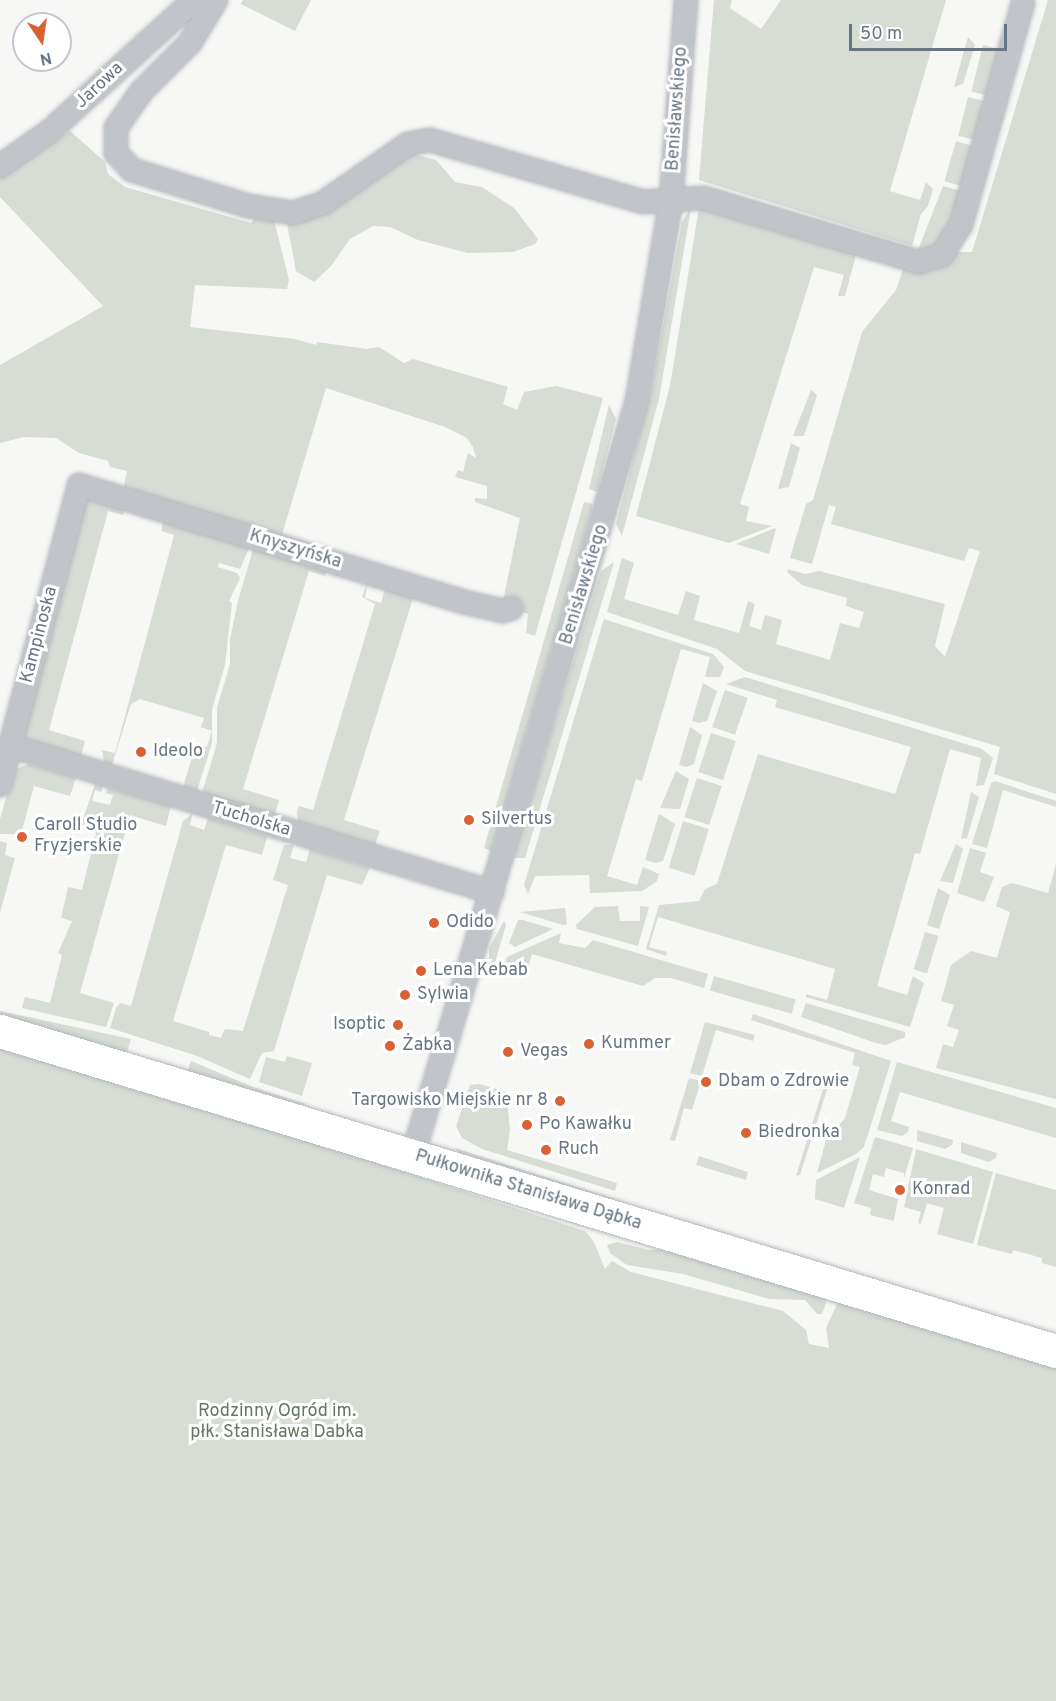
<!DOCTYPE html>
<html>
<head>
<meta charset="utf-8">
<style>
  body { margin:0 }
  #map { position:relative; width:1056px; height:1701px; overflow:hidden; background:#f7f7f5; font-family:Overpass,sans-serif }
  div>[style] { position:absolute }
  .green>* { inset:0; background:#d7dcd4; transform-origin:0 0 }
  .roads { filter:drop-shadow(0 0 2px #b3b8bd) drop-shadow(0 0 2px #b3b8bd) }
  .street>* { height:22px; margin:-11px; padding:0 11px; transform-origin:11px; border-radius:11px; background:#c1c4c8 }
  .secondary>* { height:33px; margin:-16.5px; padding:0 16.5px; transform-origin:16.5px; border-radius:16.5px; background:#fff }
  .dots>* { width:16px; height:16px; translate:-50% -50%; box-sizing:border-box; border:3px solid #fff; border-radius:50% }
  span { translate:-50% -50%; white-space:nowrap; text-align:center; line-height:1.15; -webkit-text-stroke:6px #fff; paint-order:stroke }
  .street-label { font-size:18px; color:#687684 }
  .poi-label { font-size:18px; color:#687684 }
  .left { translate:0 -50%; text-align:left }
  .right { translate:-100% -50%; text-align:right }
  .park-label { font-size:18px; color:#667763 }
  .north { position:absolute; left:12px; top:12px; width:60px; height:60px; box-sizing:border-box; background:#fff; border:2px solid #c3c8ce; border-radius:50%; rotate:167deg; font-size:16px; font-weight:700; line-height:24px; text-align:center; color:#687684 }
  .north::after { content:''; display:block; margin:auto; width:21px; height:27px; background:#d86234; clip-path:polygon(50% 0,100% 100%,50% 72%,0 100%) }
  .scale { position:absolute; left:849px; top:24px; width:158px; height:27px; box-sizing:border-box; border:3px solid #687684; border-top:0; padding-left:8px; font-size:18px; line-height:21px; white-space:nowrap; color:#687684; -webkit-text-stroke:4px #fff; paint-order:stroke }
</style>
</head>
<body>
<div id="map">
  <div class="green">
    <i style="clip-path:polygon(243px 0,311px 0,295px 31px,241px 4px)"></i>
    <i style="clip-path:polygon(714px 0,732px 0,730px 8px,761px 29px,781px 0,946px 0,890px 191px,920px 200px,926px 182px,933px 189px,928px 206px,921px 214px,912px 246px,699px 180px)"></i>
    <i style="clip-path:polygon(1048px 0,1056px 0,1056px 794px,994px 774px,1000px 747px,745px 671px,717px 649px,607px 612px,622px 558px,634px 563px,624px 599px,678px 615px,686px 591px,700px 596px,694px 620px,739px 633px,748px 601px,755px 604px,749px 626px,761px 630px,765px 615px,782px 620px,776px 644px,830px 660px,840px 623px,859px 628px,864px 612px,846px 606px,847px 598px,802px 585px,787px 572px,788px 569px,805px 574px,819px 571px,945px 604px,935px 646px,945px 657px,980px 551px,969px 548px,964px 561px,831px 524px,836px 507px,829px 505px,812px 564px,790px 558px,806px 504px,813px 500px,862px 332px,896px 290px,903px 269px,954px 252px,972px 252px)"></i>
    <i style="clip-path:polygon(968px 37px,975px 45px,963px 84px,954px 87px)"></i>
    <i style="left:983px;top:45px;width:21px;height:48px;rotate:14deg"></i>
    <i style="left:968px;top:97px;width:21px;height:40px;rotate:14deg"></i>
    <i style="clip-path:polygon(70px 131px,105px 162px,108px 174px,125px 187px,251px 223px,257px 214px,273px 216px,289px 280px,287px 289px,195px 285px,190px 327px,295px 339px,316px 345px,317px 342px,367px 349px,379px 347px,404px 363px,413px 359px,508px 387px,503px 404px,517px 410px,524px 392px,556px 386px,603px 398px,535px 636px,526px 633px,528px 614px,504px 605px,503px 601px,520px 518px,475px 502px,475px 498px,487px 499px,487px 486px,455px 477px,458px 470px,463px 472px,468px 453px,476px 458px,473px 447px,467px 438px,445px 427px,326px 388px,281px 538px,123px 490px,127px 471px,110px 467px,108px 461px,79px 453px,56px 438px,24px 437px,0 443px,0 365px,103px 306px,0 197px,0 178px)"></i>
    <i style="left:956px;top:141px;width:19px;height:42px;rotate:16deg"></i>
    <i style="clip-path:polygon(409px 153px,436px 160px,455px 182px,482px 187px,514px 208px,538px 239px,535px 244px,513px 252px,468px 253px,418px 240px,390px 227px,373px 226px,350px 239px,331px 266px,314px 282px,296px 271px,287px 223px)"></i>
    <i style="clip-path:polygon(943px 186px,961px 191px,948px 235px,930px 254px,918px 250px)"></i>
    <i style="clip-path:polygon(700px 202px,850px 250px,856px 255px,845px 296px,838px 296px,844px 275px,814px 267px,740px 504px,749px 507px,746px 521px,772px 526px,729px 543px,636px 516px,670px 386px)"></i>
    <i style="clip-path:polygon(691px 208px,659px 399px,622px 536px,616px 524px,651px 391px,682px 222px)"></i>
    <i style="clip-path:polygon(811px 390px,817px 395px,804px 436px,793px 436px)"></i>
    <i style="clip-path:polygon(609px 405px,616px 419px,597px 492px,589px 489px)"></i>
    <i style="clip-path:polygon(791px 443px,800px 448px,789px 487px,778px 489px)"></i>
    <i style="clip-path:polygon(86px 499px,125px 510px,123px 515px,108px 511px,49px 730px,85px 741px,81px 756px,29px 740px,23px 734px)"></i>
    <i style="clip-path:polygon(584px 502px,593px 504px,592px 509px,491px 851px,484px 848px)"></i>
    <i style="clip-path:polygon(164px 518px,250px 546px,240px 569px,219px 563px,218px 567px,237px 573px,240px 578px,229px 601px,232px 603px,225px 665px,212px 709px,212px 743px,197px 791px,183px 787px,196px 745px,207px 747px,212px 731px,201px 727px,204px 718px,140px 699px,131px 704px,112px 765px,104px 762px,102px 750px,115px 753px,174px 535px,161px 531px)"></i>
    <i style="clip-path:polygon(776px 529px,769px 554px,736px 544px,775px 528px)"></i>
    <i style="clip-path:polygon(254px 546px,326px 571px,325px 576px,309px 571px,243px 789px,279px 800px,275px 814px,202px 793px,217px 743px,217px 708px,230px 664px,230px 639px,238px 601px)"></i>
    <i style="clip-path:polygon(614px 562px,525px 858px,513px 858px,601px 571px)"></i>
    <i style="clip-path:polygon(368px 581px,365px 598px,381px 603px,386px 586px,413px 598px,344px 820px,380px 831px,375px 845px,298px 822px,297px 812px,299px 806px,313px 810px,375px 604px,362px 597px)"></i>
    <i style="clip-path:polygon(604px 619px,713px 654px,724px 667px,720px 677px,705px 677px,710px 657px,681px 649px,642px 781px,636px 779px,607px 876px,637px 885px,643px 867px,659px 874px,657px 881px,642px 891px,590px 893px,589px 875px,535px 876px,528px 894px,524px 885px)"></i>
    <i style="clip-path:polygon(745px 677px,982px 749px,993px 758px,984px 785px,976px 786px,981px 758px,950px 749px,920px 854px,915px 853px,877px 986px,907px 995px,913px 976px,924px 983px,910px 1027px,806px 997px,806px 994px,827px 1000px,835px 969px,658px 917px,649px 947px,667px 952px,666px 956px,646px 949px,659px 905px,699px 901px,705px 889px,717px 884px,758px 754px,895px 794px,911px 747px,775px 707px,777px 700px,726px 684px)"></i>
    <i style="clip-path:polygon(703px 683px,717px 691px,707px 721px,699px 723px,692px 721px)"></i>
    <i style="left:725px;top:690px;width:24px;height:39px;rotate:19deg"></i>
    <i style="clip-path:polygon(690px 727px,702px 735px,694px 764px,686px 767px,679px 765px)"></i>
    <i style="left:711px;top:733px;width:26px;height:41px;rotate:18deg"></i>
    <i style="clip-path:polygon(29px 764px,76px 778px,70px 796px,34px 786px,21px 834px,0 834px,0 819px,14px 770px)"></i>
    <i style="clip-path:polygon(676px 771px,689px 779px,680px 809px,660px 808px)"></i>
    <i style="left:697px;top:778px;width:26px;height:41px;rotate:18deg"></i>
    <i style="clip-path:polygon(995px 781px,1056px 801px,1056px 807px,1003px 790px,987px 848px,972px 844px,991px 783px)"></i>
    <i style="clip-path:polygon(95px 784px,103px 786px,101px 792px,95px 790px,92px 801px,110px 805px,113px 795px,106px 793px,108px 788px,171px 806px,166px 826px,130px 815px,80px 993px,114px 1003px,106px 1027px,22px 1008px,25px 997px,50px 1003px,62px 955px,58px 953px,72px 921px,61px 918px,68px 887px,82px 890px,97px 830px,81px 825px)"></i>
    <i style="clip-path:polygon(971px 792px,979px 797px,967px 838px,961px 839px)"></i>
    <i style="clip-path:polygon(193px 813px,190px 825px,204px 830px,208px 818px,267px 837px,262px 855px,226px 845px,173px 1021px,209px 1032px,209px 1035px,221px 1038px,225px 1029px,243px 1031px,288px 885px,273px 880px,284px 845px,294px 845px,290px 858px,306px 862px,310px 849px,370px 868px,362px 885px,327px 875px,274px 1051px,262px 1053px,250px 1079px,197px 1056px,110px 1028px,116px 1008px,120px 1003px,131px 1006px,183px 821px)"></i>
    <i style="clip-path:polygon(659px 814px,675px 824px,663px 861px,655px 863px,645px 860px)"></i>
    <i style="left:683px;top:821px;width:27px;height:49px;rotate:17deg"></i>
    <i style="clip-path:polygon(0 841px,7px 843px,5px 855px,15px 858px,0 913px)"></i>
    <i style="clip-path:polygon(956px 844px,963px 849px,953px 883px,940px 881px)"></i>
    <i style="clip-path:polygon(970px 848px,986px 853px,980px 872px,994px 877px,984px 902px,957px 893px)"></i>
    <i style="clip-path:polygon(1056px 864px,1056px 1099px,936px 1068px,943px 1044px,953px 1047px,959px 1030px,947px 1026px,954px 1005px,941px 1001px,951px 965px,971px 951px,997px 958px,1010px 912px,996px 906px,1002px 887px,1012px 883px,1048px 893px)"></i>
    <i style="clip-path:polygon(938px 888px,950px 895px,939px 929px,927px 925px)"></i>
    <i style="clip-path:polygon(618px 906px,620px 921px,640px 921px,640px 906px,649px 907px,638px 946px,577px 929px,576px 925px,595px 907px)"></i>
    <i style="clip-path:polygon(565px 908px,567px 924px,563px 925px,520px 912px)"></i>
    <i style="clip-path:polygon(518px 920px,523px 920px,553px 929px,515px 947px,509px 943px)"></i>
    <i style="clip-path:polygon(504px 921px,506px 925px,492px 973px,489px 972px,489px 948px)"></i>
    <i style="left:925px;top:932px;width:14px;height:39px;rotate:17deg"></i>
    <i style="clip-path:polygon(561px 933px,559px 943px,585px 948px,593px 940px,708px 974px,704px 988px,671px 978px,655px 978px,643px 986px,532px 954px,528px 968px,505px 962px,507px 957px)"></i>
    <i style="left:714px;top:976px;width:85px;height:15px;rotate:16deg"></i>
    <i style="clip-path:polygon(806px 1003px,905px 1032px,905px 1037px,886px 1045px,876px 1043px,801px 1017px)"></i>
    <i style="clip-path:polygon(0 1011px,131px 1039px,126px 1056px,0 1018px)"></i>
    <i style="clip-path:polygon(753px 1014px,891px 1061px,864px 1147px,856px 1154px,817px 1173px,826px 1140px,845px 1118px,860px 1067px,852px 1065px,855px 1053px,751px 1020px)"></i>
    <i style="clip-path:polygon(705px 1022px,755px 1035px,753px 1041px,716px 1030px,702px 1076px,690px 1073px)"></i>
    <i style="clip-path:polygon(0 1040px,585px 1231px,594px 1242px,605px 1269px,612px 1261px,631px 1272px,783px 1311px,806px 1330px,809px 1344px,829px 1348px,826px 1328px,839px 1300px,1056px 1364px,1056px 1701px,0 1701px)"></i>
    <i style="clip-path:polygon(287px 1056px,312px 1063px,302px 1096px,259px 1082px,266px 1057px,285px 1062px)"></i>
    <i style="clip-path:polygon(191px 1061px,253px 1087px,306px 1104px,297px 1108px,186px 1075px)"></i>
    <i style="clip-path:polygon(897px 1062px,1056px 1108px,1056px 1138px,900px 1092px,891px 1121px,909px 1127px,908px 1132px,902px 1136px,877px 1130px)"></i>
    <i style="clip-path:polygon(828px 1073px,832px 1074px,800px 1175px,796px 1176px)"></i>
    <i style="clip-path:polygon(689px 1078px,701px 1081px,692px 1110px,684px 1108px,675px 1141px,670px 1140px)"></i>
    <i style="clip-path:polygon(480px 1084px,506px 1092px,510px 1130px,507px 1150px,617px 1183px,615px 1191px,482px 1149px,462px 1138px,456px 1126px,470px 1085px)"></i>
    <i style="clip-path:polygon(917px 1130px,953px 1140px,952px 1145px,945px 1149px,917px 1141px)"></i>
    <i style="clip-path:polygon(875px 1137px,913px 1148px,904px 1178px,904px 1173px,886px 1168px,884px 1177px,873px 1174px,869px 1190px,898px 1199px,894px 1221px,870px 1215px,871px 1208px,854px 1203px)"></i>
    <i style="clip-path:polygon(961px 1142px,997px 1153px,996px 1158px,989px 1162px,961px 1153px)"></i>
    <i style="clip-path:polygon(455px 1148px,615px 1199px,608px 1201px,462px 1156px)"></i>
    <i style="clip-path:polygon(916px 1149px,993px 1172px,973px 1244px,937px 1234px,944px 1208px,927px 1203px,921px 1224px,918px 1223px,921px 1212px,904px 1207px)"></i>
    <i style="clip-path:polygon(699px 1156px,748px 1172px,746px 1180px,696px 1165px)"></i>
    <i style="clip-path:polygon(860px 1157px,844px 1208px,815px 1199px,816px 1180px)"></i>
    <i style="clip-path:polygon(996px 1173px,1056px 1190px,1056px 1267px,1042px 1263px,1042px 1258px,1013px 1250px,1012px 1254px,977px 1245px)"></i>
    <i style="clip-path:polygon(617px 1242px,649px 1250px,681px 1249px,825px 1295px,826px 1303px,822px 1314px,817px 1314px,805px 1300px,769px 1299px,683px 1274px,627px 1265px,610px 1253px,607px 1245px)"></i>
  </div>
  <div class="roads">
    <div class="street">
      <i style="left:216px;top:0;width:50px;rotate:121.2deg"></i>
      <i style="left:190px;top:43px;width:69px;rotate:135deg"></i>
      <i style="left:141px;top:92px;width:44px;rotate:124.8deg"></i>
      <i style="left:116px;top:128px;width:25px;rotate:90deg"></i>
      <i style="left:116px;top:153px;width:23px;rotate:47deg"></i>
      <i style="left:132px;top:170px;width:121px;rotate:17.2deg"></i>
      <i style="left:248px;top:206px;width:46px;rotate:8.8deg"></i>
      <i style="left:293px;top:213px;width:32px;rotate:-18deg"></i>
      <i style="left:323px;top:203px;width:103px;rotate:-34.8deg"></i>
      <i style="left:408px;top:144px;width:22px;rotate:-10deg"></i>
      <i style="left:430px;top:140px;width:222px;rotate:16.2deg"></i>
      <i style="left:643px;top:202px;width:61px;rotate:-3.8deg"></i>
      <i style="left:704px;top:198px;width:224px;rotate:16.6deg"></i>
      <i style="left:919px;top:262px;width:24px;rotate:-17deg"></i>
      <i style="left:942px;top:255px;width:36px;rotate:-58deg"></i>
      <i style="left:961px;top:225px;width:230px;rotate:-74.4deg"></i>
      <i style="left:0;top:166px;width:61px;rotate:-35deg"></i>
      <i style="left:50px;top:131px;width:195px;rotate:-42.3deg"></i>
      <i style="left:11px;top:746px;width:503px;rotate:16.88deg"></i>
      <i style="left:0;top:785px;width:310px;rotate:-75.2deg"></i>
      <i style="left:79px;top:485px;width:402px;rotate:16.9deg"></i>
      <i style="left:464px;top:602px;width:40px;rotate:13deg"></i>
      <i style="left:503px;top:611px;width:9px;rotate:-18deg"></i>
      <i style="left:413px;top:1155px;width:787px;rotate:-73.45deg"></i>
      <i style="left:637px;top:401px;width:204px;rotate:-80.4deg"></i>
      <i style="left:671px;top:200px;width:201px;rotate:-85.7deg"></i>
    </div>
    <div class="secondary">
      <i style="left:0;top:1031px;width:1103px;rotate:16.86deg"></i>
    </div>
  </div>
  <div class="dots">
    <i style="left:141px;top:752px;background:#d86234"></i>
    <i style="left:469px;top:820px;background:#d86234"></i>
    <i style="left:22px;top:837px;background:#d86234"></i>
    <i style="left:434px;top:923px;background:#d86234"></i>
    <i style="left:421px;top:971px;background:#d86234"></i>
    <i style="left:405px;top:995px;background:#d86234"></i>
    <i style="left:398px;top:1025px;background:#d86234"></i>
    <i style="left:589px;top:1044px;background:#d86234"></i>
    <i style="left:390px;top:1046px;background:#d86234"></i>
    <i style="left:508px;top:1052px;background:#d86234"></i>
    <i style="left:706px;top:1082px;background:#d86234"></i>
    <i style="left:560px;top:1101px;background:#d86234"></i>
    <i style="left:527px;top:1125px;background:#d86234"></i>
    <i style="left:746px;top:1133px;background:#d86234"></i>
    <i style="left:546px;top:1150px;background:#d86234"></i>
    <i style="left:900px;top:1190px;background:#d86234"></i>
  </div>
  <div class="street-label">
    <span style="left:100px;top:86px;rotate:-43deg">Jarowa</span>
    <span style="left:678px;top:109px;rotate:-86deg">Benisławskiego</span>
    <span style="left:295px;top:550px;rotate:17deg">Knyszyńska</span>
    <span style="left:585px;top:585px;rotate:-73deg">Benisławskiego</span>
    <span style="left:40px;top:635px;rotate:-75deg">Kampinoska</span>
    <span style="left:251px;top:820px;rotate:17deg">Tucholska</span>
    <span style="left:528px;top:1191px;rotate:17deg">Pułkownika Stanisława Dąbka</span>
  </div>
  <div class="poi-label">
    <span class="left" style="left:153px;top:752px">Ideolo</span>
    <span class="left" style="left:481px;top:820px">Silvertus</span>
    <span class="left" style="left:34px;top:837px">Caroll Studio<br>Fryzjerskie</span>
    <span class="left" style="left:446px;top:923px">Odido</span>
    <span class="left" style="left:433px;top:971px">Lena Kebab</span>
    <span class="left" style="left:417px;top:995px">Sylwia</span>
    <span class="right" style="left:386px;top:1025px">Isoptic</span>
    <span class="left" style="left:601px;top:1044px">Kummer</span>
    <span class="left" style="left:402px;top:1046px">Żabka</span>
    <span class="left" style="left:520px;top:1052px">Vegas</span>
    <span class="left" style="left:718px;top:1082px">Dbam o Zdrowie</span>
    <span class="right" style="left:548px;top:1101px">Targowisko Miejskie nr 8</span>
    <span class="left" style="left:539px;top:1125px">Po Kawałku</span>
    <span class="left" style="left:758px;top:1133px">Biedronka</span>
    <span class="left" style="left:558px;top:1150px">Ruch</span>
    <span class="left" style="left:912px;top:1190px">Konrad</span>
  </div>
  <div class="park-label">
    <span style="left:277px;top:1423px">Rodzinny Ogród im.<br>płk. Stanisława Dabka</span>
  </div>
  <div class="north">N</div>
  <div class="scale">50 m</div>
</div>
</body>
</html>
